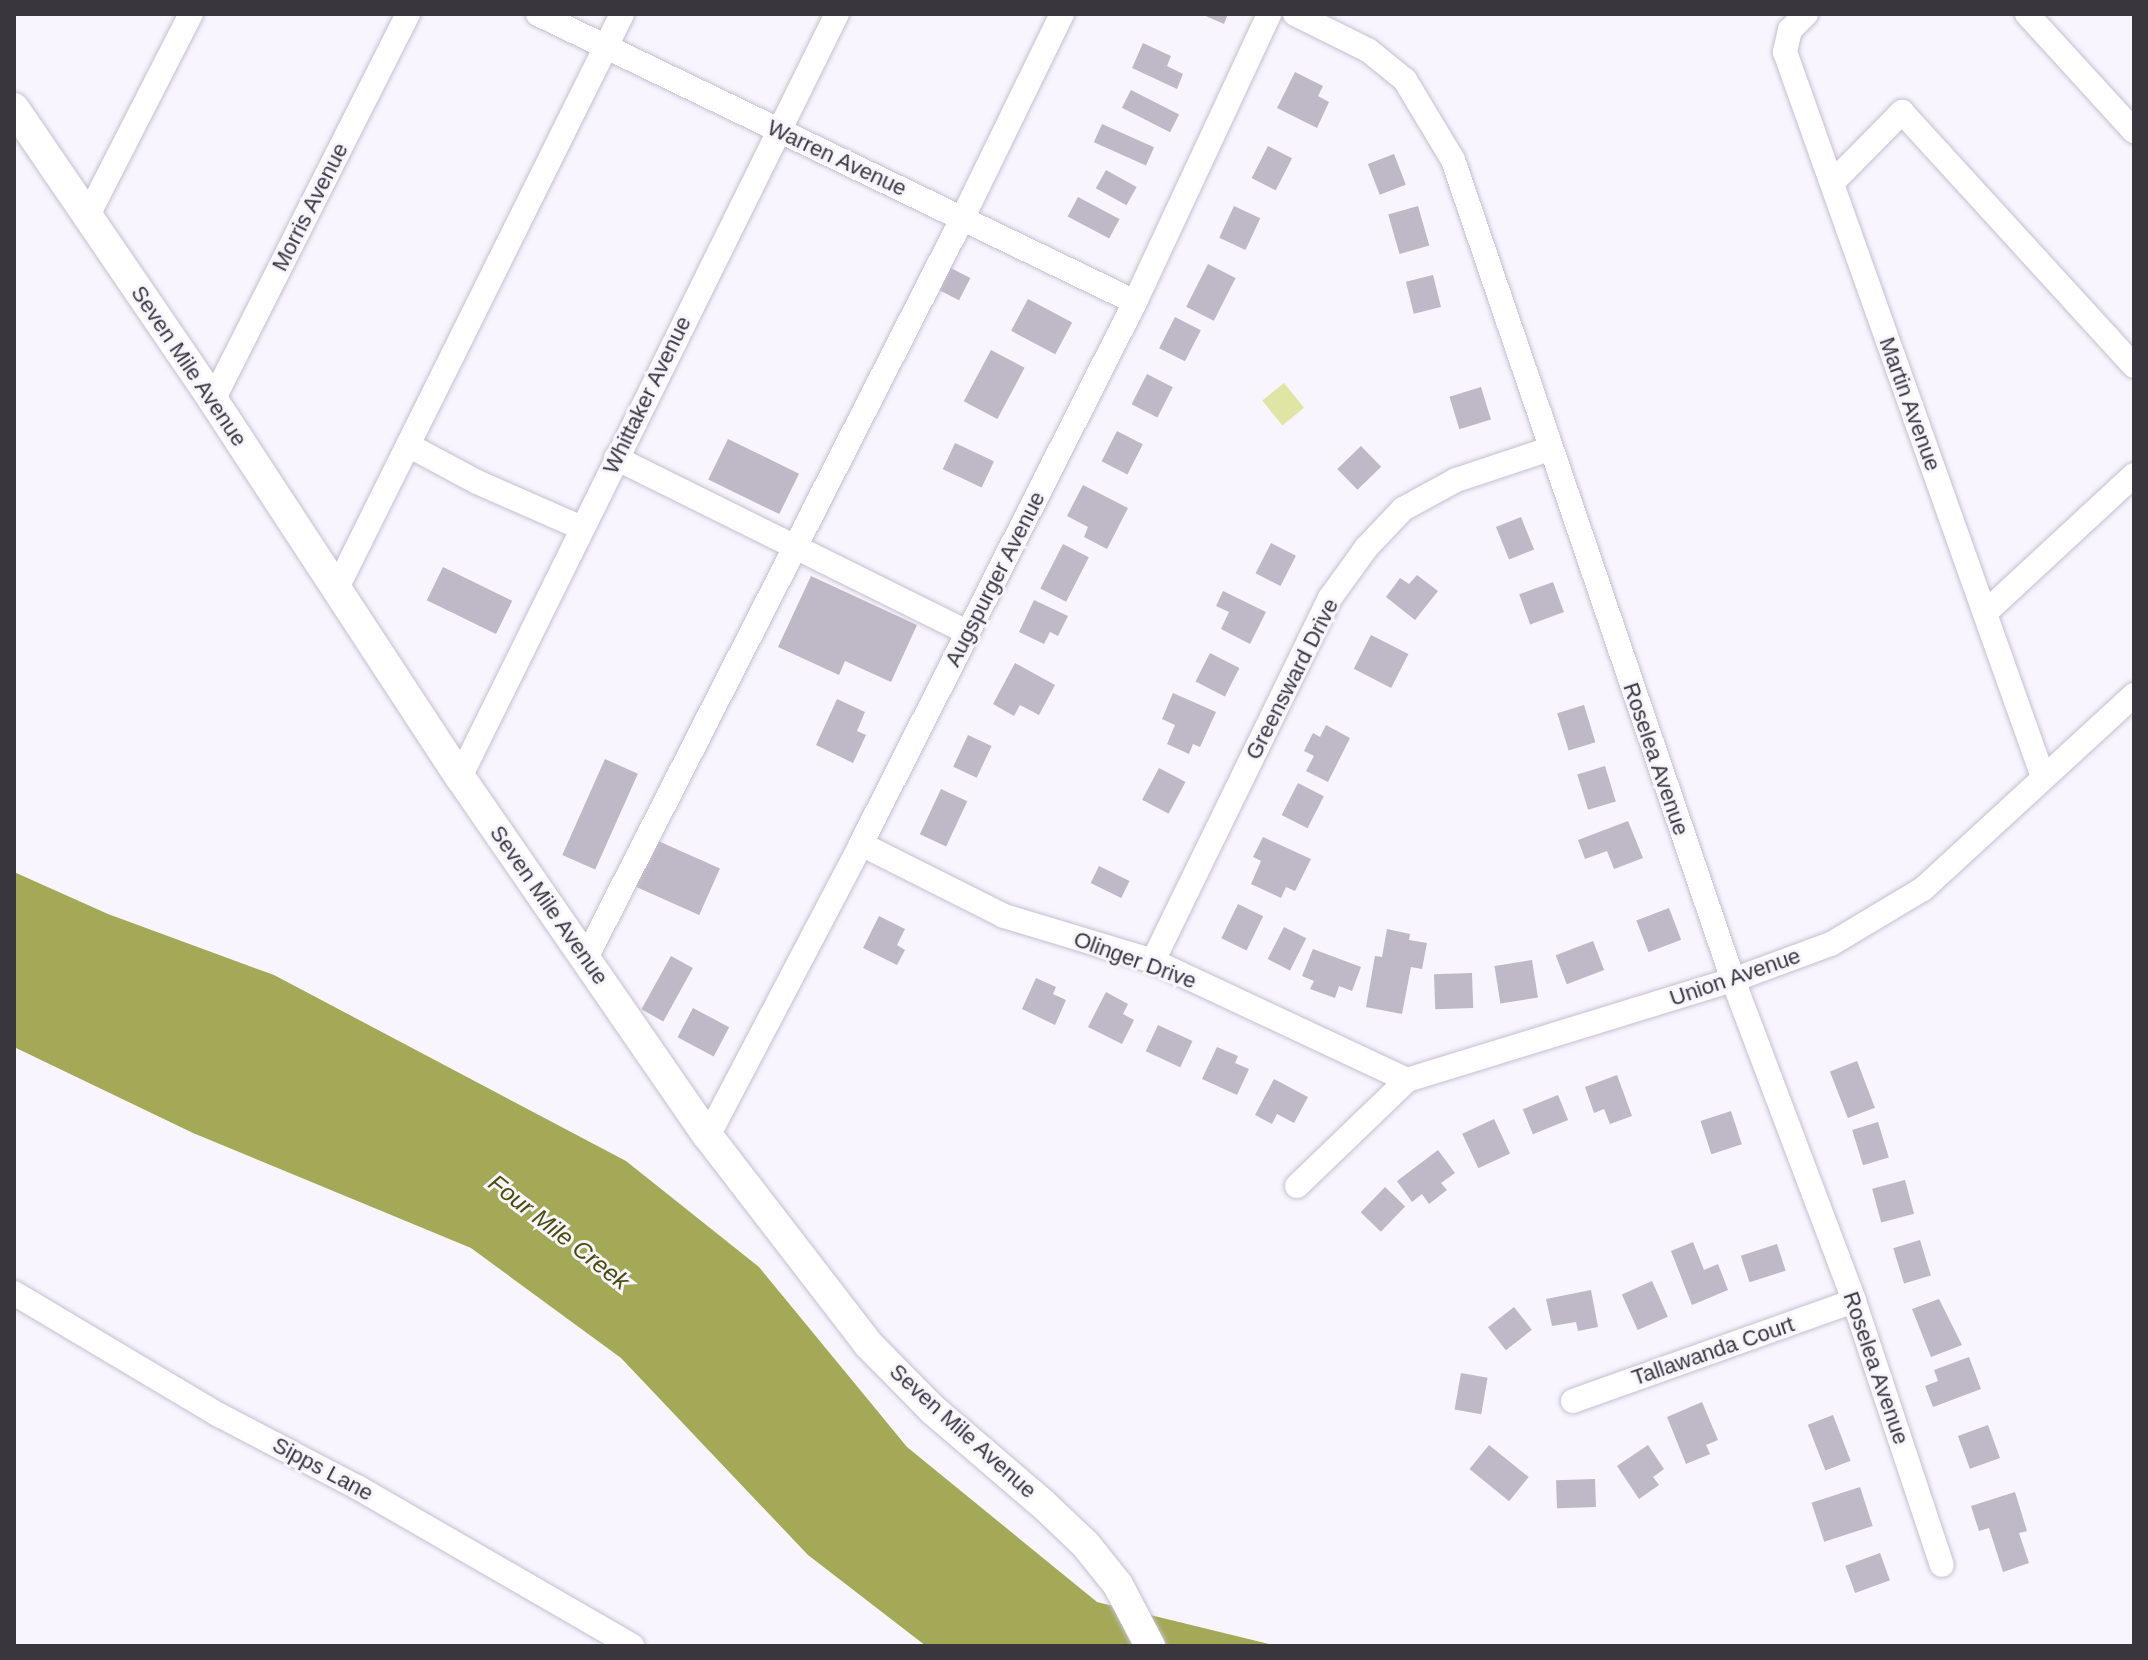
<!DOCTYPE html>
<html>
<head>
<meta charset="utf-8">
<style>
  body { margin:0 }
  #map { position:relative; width:2148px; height:1660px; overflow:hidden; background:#f8f5fe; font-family:Arial,sans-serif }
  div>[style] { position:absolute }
  .green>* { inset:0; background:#e0e5a5; transform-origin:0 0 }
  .water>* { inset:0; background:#a4a957 }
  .building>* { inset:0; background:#beb8c7; transform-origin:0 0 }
  .roads { filter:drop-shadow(0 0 2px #c5bfce) drop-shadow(0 0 2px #c5bfce) }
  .minor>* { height:24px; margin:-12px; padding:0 12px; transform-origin:12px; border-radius:12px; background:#fff }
  .major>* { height:30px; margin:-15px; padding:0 15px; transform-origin:15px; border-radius:15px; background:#fff }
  span { translate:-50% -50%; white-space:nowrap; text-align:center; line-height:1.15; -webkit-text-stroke:6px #f8f5fe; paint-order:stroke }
  .street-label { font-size:22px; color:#39373d }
  .water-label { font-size:24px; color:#494b0b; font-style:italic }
  .frame { position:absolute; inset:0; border:16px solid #39373d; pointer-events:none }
</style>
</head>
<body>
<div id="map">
  <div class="green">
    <i style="left:1284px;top:383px;width:32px;height:28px;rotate:51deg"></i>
  </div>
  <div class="water">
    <i style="clip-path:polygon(14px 872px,108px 914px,274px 975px,626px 1161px,759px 1267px,907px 1447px,1097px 1602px,1277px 1646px,926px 1646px,808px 1555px,621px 1358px,471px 1248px,193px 1133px,14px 1047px)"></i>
  </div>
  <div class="building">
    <i style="clip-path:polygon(1201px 14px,1228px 14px,1224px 24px)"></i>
    <i style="clip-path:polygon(1143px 43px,1171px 56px,1167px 66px,1183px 74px,1177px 89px,1132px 68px)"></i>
    <i style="clip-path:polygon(1295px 72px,1323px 86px,1318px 96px,1329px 102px,1317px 128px,1277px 108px)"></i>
    <i style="left:1131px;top:90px;width:54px;height:20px;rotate:27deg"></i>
    <i style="left:1102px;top:124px;width:57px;height:20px;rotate:24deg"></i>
    <i style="left:1268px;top:146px;width:27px;height:36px;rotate:27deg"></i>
    <i style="left:1394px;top:154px;width:33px;height:28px;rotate:69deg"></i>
    <i style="left:1106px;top:170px;width:35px;height:21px;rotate:29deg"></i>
    <i style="left:1078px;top:197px;width:47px;height:22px;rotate:28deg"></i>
    <i style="left:1234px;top:206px;width:29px;height:35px;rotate:25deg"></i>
    <i style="left:1418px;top:206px;width:41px;height:31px;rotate:74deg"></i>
    <i style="left:941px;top:263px;width:33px;height:25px;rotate:27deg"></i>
    <i style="left:1208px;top:264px;width:31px;height:48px;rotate:27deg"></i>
    <i style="left:1433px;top:275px;width:33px;height:28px;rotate:76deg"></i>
    <i style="left:1028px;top:299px;width:50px;height:36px;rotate:28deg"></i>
    <i style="left:1175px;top:317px;width:29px;height:35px;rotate:27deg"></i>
    <i style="left:991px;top:350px;width:38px;height:58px;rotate:28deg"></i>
    <i style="left:1147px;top:374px;width:29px;height:34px;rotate:27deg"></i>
    <i style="left:1481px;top:387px;width:34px;height:33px;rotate:73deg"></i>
    <i style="left:1117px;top:431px;width:29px;height:34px;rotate:27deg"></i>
    <i style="left:728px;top:439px;width:79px;height:45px;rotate:26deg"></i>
    <i style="left:955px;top:443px;width:43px;height:29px;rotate:25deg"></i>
    <i style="left:1361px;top:446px;width:29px;height:33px;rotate:46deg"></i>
    <i style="clip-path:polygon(1083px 485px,1128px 508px,1107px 549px,1084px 537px,1088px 527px,1067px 516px)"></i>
    <i style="left:1521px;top:517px;width:35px;height:27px;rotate:68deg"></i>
    <i style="left:1271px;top:543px;width:28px;height:34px;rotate:27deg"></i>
    <i style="left:1063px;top:544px;width:29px;height:50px;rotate:27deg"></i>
    <i style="left:443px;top:567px;width:77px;height:37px;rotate:26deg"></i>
    <i style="clip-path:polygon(1417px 575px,1438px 591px,1415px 620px,1386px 597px,1400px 578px,1409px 584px)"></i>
    <i style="clip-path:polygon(811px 576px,917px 625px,891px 682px,845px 661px,839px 675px,778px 647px)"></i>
    <i style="left:1553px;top:582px;width:32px;height:36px;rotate:70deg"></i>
    <i style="clip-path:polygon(1223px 591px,1266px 612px,1250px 644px,1221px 629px,1229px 612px,1216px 606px)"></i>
    <i style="clip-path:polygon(1034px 600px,1068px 616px,1058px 636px,1050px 632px,1044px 644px,1019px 632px)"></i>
    <i style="left:1371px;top:635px;width:42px;height:38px;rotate:27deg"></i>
    <i style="left:1210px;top:653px;width:33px;height:32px;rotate:27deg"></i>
    <i style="clip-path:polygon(1015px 663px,1055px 685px,1039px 715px,1020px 705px,1014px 716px,993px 704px)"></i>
    <i style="clip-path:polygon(1173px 693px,1216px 712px,1200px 747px,1193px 744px,1189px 754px,1167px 744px,1175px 725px,1162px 719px)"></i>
    <i style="clip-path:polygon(837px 699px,865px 712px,857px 731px,866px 735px,853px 763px,816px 745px)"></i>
    <i style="left:1584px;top:705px;width:39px;height:28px;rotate:73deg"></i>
    <i style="clip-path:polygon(1326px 725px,1350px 738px,1328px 782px,1306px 771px,1314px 756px,1304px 751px,1313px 733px,1320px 737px)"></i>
    <i style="left:968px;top:735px;width:26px;height:35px;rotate:25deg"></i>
    <i style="left:605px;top:759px;width:36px;height:105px;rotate:24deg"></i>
    <i style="left:1605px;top:766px;width:37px;height:29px;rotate:73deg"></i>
    <i style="left:1159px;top:768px;width:30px;height:36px;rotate:28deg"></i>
    <i style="left:1298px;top:783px;width:29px;height:36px;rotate:27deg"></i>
    <i style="left:941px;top:789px;width:29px;height:50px;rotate:25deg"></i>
    <i style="clip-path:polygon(1628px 821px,1643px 858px,1614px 869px,1607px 851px,1585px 859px,1578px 840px)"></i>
    <i style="clip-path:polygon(1263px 837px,1311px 859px,1295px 891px,1286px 887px,1281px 898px,1251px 884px,1261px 861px,1253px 857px)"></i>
    <i style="left:656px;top:840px;width:70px;height:51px;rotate:24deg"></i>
    <i style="left:1099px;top:866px;width:34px;height:19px;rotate:26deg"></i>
    <i style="left:1238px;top:904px;width:28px;height:38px;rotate:26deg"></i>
    <i style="left:1669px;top:908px;width:34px;height:35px;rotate:69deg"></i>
    <i style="clip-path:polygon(879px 916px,905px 929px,897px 945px,905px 950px,897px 965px,863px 948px)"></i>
    <i style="left:1284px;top:927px;width:25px;height:36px;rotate:27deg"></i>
    <i style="clip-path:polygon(1387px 929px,1410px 934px,1409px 940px,1427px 943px,1422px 969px,1411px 967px,1402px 1014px,1366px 1007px,1375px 956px,1382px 957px)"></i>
    <i style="left:1593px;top:941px;width:31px;height:40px;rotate:69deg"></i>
    <i style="clip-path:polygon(1313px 949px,1361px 967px,1352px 991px,1339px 986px,1335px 998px,1310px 989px,1314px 981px,1302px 976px)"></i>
    <i style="left:671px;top:956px;width:25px;height:61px;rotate:29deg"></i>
    <i style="left:1532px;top:960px;width:38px;height:38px;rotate:81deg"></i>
    <i style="left:1472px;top:973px;width:35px;height:38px;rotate:88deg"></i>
    <i style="clip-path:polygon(1036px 978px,1056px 987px,1053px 994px,1066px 1000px,1055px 1025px,1022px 1009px)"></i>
    <i style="clip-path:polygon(1106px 992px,1128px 1004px,1123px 1014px,1134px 1020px,1122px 1044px,1088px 1027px)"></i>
    <i style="left:693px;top:1008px;width:41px;height:33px;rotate:28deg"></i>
    <i style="left:1158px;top:1025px;width:38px;height:29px;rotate:25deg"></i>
    <i style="clip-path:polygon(1217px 1047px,1238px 1056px,1235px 1063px,1249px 1069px,1237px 1095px,1202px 1079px)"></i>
    <i style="left:1857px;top:1061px;width:50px;height:29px;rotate:69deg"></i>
    <i style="clip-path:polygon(1617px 1075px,1632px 1116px,1610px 1124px,1604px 1109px,1594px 1113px,1585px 1087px)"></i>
    <i style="clip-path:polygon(1274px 1079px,1308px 1097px,1294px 1123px,1277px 1114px,1272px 1124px,1255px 1115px)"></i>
    <i style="left:1558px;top:1095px;width:27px;height:38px;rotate:68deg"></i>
    <i style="left:1731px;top:1111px;width:35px;height:32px;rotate:72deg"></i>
    <i style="left:1494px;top:1119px;width:38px;height:35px;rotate:65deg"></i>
    <i style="left:1878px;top:1122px;width:37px;height:27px;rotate:73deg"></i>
    <i style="clip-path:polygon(1438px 1150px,1455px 1173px,1441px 1183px,1447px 1190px,1429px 1204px,1422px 1194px,1412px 1202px,1397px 1181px)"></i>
    <i style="left:1905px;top:1180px;width:35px;height:34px;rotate:75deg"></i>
    <i style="left:1385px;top:1187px;width:28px;height:35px;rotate:44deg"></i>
    <i style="left:1920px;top:1240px;width:37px;height:28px;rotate:73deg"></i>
    <i style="clip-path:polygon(1693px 1242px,1704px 1270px,1718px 1264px,1728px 1290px,1692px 1305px,1671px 1251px)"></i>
    <i style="left:1777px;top:1244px;width:28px;height:38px;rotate:72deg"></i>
    <i style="left:1652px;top:1281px;width:39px;height:33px;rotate:66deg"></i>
    <i style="clip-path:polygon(1591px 1290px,1598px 1327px,1578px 1331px,1576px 1322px,1552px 1326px,1546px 1299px)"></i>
    <i style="clip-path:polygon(1939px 1299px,1962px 1345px,1931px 1357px,1912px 1309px)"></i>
    <i style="left:1514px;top:1307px;width:29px;height:33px;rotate:52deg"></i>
    <i style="clip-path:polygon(1969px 1357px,1981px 1389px,1933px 1407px,1925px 1386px,1938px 1381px,1934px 1370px)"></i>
    <i style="left:1461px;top:1373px;width:27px;height:37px;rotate:10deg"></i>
    <i style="clip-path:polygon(1702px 1402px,1718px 1440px,1706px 1445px,1710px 1454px,1686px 1464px,1667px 1417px)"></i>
    <i style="left:1833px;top:1415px;width:49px;height:27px;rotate:69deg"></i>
    <i style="left:1988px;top:1425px;width:35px;height:32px;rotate:70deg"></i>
    <i style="left:1489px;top:1445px;width:51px;height:31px;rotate:39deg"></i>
    <i style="clip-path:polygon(1648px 1445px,1664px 1469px,1653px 1477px,1659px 1485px,1639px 1499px,1617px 1466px)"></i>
    <i style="left:1595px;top:1479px;width:28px;height:39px;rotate:88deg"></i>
    <i style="left:1860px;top:1487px;width:41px;height:51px;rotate:72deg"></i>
    <i style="clip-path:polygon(2015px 1492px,2027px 1531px,2019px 1533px,2029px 1563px,2003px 1572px,1989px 1528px,1979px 1531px,1971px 1506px)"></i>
    <i style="left:1880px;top:1553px;width:29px;height:37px;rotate:70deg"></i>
  </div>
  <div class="roads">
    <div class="minor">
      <i style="left:538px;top:14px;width:663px;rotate:25.75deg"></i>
      <i style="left:1295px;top:14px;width:81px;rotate:26.3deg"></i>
      <i style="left:1368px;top:50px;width:48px;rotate:39deg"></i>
      <i style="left:1405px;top:80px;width:93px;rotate:59deg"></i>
      <i style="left:1453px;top:160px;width:866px;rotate:71.15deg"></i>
      <i style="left:1733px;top:980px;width:343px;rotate:69.3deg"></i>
      <i style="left:1854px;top:1301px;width:278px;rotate:71.6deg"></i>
      <i style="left:1806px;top:14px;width:23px;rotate:135deg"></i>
      <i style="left:1790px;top:30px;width:23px;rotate:103deg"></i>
      <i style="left:1785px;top:52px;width:770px;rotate:70.41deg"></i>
      <i style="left:2027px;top:14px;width:159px;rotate:47.6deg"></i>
      <i style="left:1832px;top:183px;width:100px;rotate:-45.4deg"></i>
      <i style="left:1902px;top:112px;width:344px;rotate:47.6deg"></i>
      <i style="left:87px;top:217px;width:228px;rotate:-62.9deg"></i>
      <i style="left:213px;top:400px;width:432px;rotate:-63.2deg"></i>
      <i style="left:408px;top:445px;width:78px;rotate:28.2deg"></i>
      <i style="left:477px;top:482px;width:115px;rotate:23.7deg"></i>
      <i style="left:616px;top:458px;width:393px;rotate:26.4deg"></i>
      <i style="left:336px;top:590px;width:643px;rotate:-63.59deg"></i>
      <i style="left:1985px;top:613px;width:203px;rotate:-42.8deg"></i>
      <i style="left:460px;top:777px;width:851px;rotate:-63.71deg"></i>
      <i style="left:861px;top:844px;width:160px;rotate:26.7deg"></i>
      <i style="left:1004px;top:916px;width:156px;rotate:16.8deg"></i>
      <i style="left:1153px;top:961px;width:280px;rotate:25.1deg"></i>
      <i style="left:586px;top:958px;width:831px;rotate:-63.03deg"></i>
      <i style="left:963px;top:217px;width:226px;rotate:-64deg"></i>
      <i style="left:1153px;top:961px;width:404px;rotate:-64deg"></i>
      <i style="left:1330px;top:598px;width:62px;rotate:-54.2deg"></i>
      <i style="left:1366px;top:548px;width:54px;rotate:-46.5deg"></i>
      <i style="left:1403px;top:509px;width:60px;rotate:-28.7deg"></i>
      <i style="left:1456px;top:480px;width:98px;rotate:-18.4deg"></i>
      <i style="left:708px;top:1136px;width:330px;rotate:-62.3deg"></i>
      <i style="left:861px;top:844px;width:607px;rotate:-63.18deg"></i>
      <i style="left:1135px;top:302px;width:318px;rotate:-65deg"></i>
      <i style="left:1297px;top:1186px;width:153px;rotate:-43.9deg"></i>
      <i style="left:1407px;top:1080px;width:341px;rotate:-17.1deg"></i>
      <i style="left:1733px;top:980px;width:104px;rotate:-20.2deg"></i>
      <i style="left:1831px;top:944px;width:107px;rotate:-30.9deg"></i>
      <i style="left:1923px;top:889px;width:287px;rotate:-42.6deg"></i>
      <i style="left:14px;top:1293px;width:239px;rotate:30.8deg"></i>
      <i style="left:219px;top:1415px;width:156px;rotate:27.6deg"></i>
      <i style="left:357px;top:1487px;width:318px;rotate:30deg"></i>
      <i style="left:1573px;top:1401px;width:298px;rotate:-19.6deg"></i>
    </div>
    <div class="major">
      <i style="left:14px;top:108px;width:353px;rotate:55.7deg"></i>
      <i style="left:213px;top:400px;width:451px;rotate:56.8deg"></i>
      <i style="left:460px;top:777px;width:436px;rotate:55.4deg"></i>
      <i style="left:708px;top:1136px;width:262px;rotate:52.4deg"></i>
      <i style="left:868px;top:1344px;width:91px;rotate:45.4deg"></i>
      <i style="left:932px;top:1409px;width:146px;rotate:40.6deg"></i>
      <i style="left:1043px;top:1504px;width:59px;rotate:43.6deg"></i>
      <i style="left:1086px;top:1545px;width:51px;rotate:51.3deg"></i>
      <i style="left:1118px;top:1585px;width:69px;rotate:62.3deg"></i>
    </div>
  </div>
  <div class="street-label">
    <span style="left:837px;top:158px;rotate:25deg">Warren Avenue</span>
    <span style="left:310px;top:207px;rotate:-63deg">Morris Avenue</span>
    <span style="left:189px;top:366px;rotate:56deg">Seven Mile Avenue</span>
    <span style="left:647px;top:395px;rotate:-64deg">Whittaker Avenue</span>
    <span style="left:1910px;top:404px;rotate:70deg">Martin Avenue</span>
    <span style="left:995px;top:579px;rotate:-63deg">Augspurger Avenue</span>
    <span style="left:1292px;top:679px;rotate:-63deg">Greensward Drive</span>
    <span style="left:1656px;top:759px;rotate:71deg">Roselea Avenue</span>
    <span style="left:549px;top:905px;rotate:55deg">Seven Mile Avenue</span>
    <span style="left:1135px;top:960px;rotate:20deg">Olinger Drive</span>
    <span style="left:1735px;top:977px;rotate:-19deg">Union Avenue</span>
    <span style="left:1713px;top:1351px;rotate:-19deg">Tallawanda Court</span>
    <span style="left:1876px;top:1368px;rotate:71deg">Roselea Avenue</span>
    <span style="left:963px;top:1431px;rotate:42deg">Seven Mile Avenue</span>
    <span style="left:323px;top:1469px;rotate:28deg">Sipps Lane</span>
  </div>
  <div class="water-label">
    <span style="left:559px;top:1232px;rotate:38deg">Four Mile Creek</span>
  </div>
  <div class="frame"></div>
</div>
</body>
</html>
